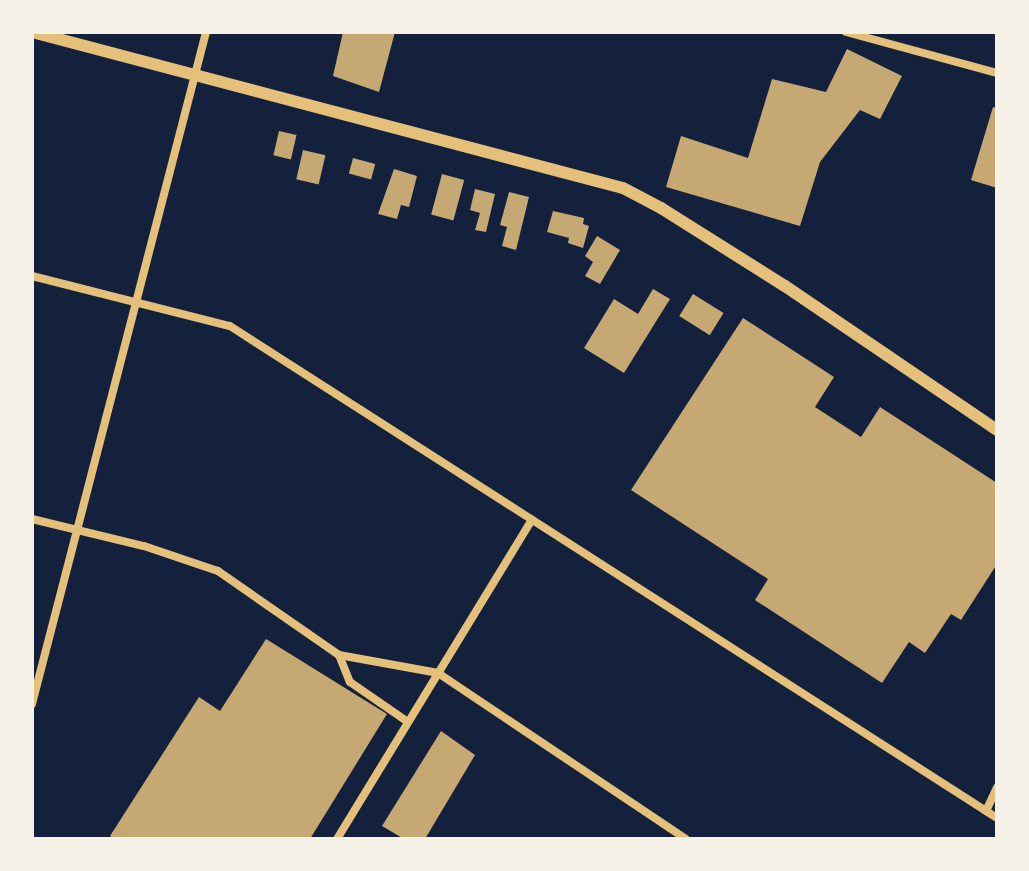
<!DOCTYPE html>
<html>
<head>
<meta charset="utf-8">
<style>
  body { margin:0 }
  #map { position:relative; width:1029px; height:871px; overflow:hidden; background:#14213d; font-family:Manrope,sans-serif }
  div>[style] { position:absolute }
  .building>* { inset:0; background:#c6a872; transform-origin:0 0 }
  .minor>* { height:8px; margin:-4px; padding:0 4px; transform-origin:4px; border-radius:4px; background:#e5c07b }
  .tertiary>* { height:12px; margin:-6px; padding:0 6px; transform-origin:6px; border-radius:6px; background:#e5c07b }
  span { translate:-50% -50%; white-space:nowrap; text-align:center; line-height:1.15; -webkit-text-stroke:8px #f6f1e7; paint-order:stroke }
  .frame { position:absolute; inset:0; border:34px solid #f6f1e7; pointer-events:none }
</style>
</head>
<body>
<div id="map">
  <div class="building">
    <i style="clip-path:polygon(343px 32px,395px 32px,379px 92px,333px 76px)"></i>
    <i style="clip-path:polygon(847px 49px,902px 76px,880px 119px,860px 110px,820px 162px,800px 226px,666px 187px,681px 136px,748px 158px,772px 79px,826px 92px)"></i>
    <i style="clip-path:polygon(993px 107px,997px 108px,997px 188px,971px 180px)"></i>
    <i style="left:279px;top:131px;width:18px;height:25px;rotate:13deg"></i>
    <i style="left:303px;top:150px;width:23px;height:30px;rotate:13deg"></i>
    <i style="left:353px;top:158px;width:23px;height:16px;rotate:15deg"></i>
    <i style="clip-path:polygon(394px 169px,417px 176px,409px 207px,401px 205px,397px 219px,378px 214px)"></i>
    <i style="left:442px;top:174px;width:23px;height:42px;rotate:15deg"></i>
    <i style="clip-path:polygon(475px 189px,495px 194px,486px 232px,475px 230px,480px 213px,470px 210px)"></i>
    <i style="clip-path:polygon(509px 192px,529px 197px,516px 250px,502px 246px,507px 227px,500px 225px)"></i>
    <i style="clip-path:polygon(553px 211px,584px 218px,583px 224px,589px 226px,583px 248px,568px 243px,569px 238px,547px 232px)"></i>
    <i style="clip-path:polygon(597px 236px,620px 250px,600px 284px,585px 276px,593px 262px,585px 256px)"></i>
    <i style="clip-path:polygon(653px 289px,670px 299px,624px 373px,584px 348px,614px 299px,638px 314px)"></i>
    <i style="left:693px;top:294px;width:36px;height:26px;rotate:32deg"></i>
    <i style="clip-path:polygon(743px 318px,834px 377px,815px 407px,861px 437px,880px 407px,997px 483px,997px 564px,961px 620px,951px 614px,925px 653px,909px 642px,882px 683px,755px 600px,768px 579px,631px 490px)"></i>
    <i style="clip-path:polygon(266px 639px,387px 714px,310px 839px,115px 839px,110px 836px,199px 697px,220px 711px)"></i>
    <i style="clip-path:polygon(441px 731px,475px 755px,425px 839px,404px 839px,382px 826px)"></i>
  </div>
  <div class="minor">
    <i style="left:846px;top:32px;width:156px;rotate:15.2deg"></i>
    <i style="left:32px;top:276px;width:204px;rotate:14.2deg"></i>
    <i style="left:230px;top:326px;width:911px;rotate:32.68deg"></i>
    <i style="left:32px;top:519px;width:115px;rotate:13.6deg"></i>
    <i style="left:144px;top:546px;width:78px;rotate:18.7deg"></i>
    <i style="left:218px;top:571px;width:147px;rotate:34.8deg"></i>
    <i style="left:339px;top:655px;width:101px;rotate:10.3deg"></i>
    <i style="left:438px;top:673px;width:298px;rotate:33.8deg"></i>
    <i style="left:339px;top:655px;width:29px;rotate:68deg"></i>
    <i style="left:350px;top:682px;width:70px;rotate:34.6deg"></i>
    <i style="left:32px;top:704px;width:694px;rotate:-75.48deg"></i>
    <i style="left:986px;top:811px;width:26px;rotate:-65deg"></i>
    <i style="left:337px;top:839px;width:374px;rotate:-58.6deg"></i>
  </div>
  <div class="tertiary">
    <i style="left:32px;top:32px;width:611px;rotate:14.79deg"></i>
    <i style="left:623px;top:188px;width:43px;rotate:27.8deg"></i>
    <i style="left:661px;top:208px;width:146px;rotate:32.2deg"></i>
    <i style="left:785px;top:286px;width:256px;rotate:34.2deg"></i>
  </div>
  <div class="frame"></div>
</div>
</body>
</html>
